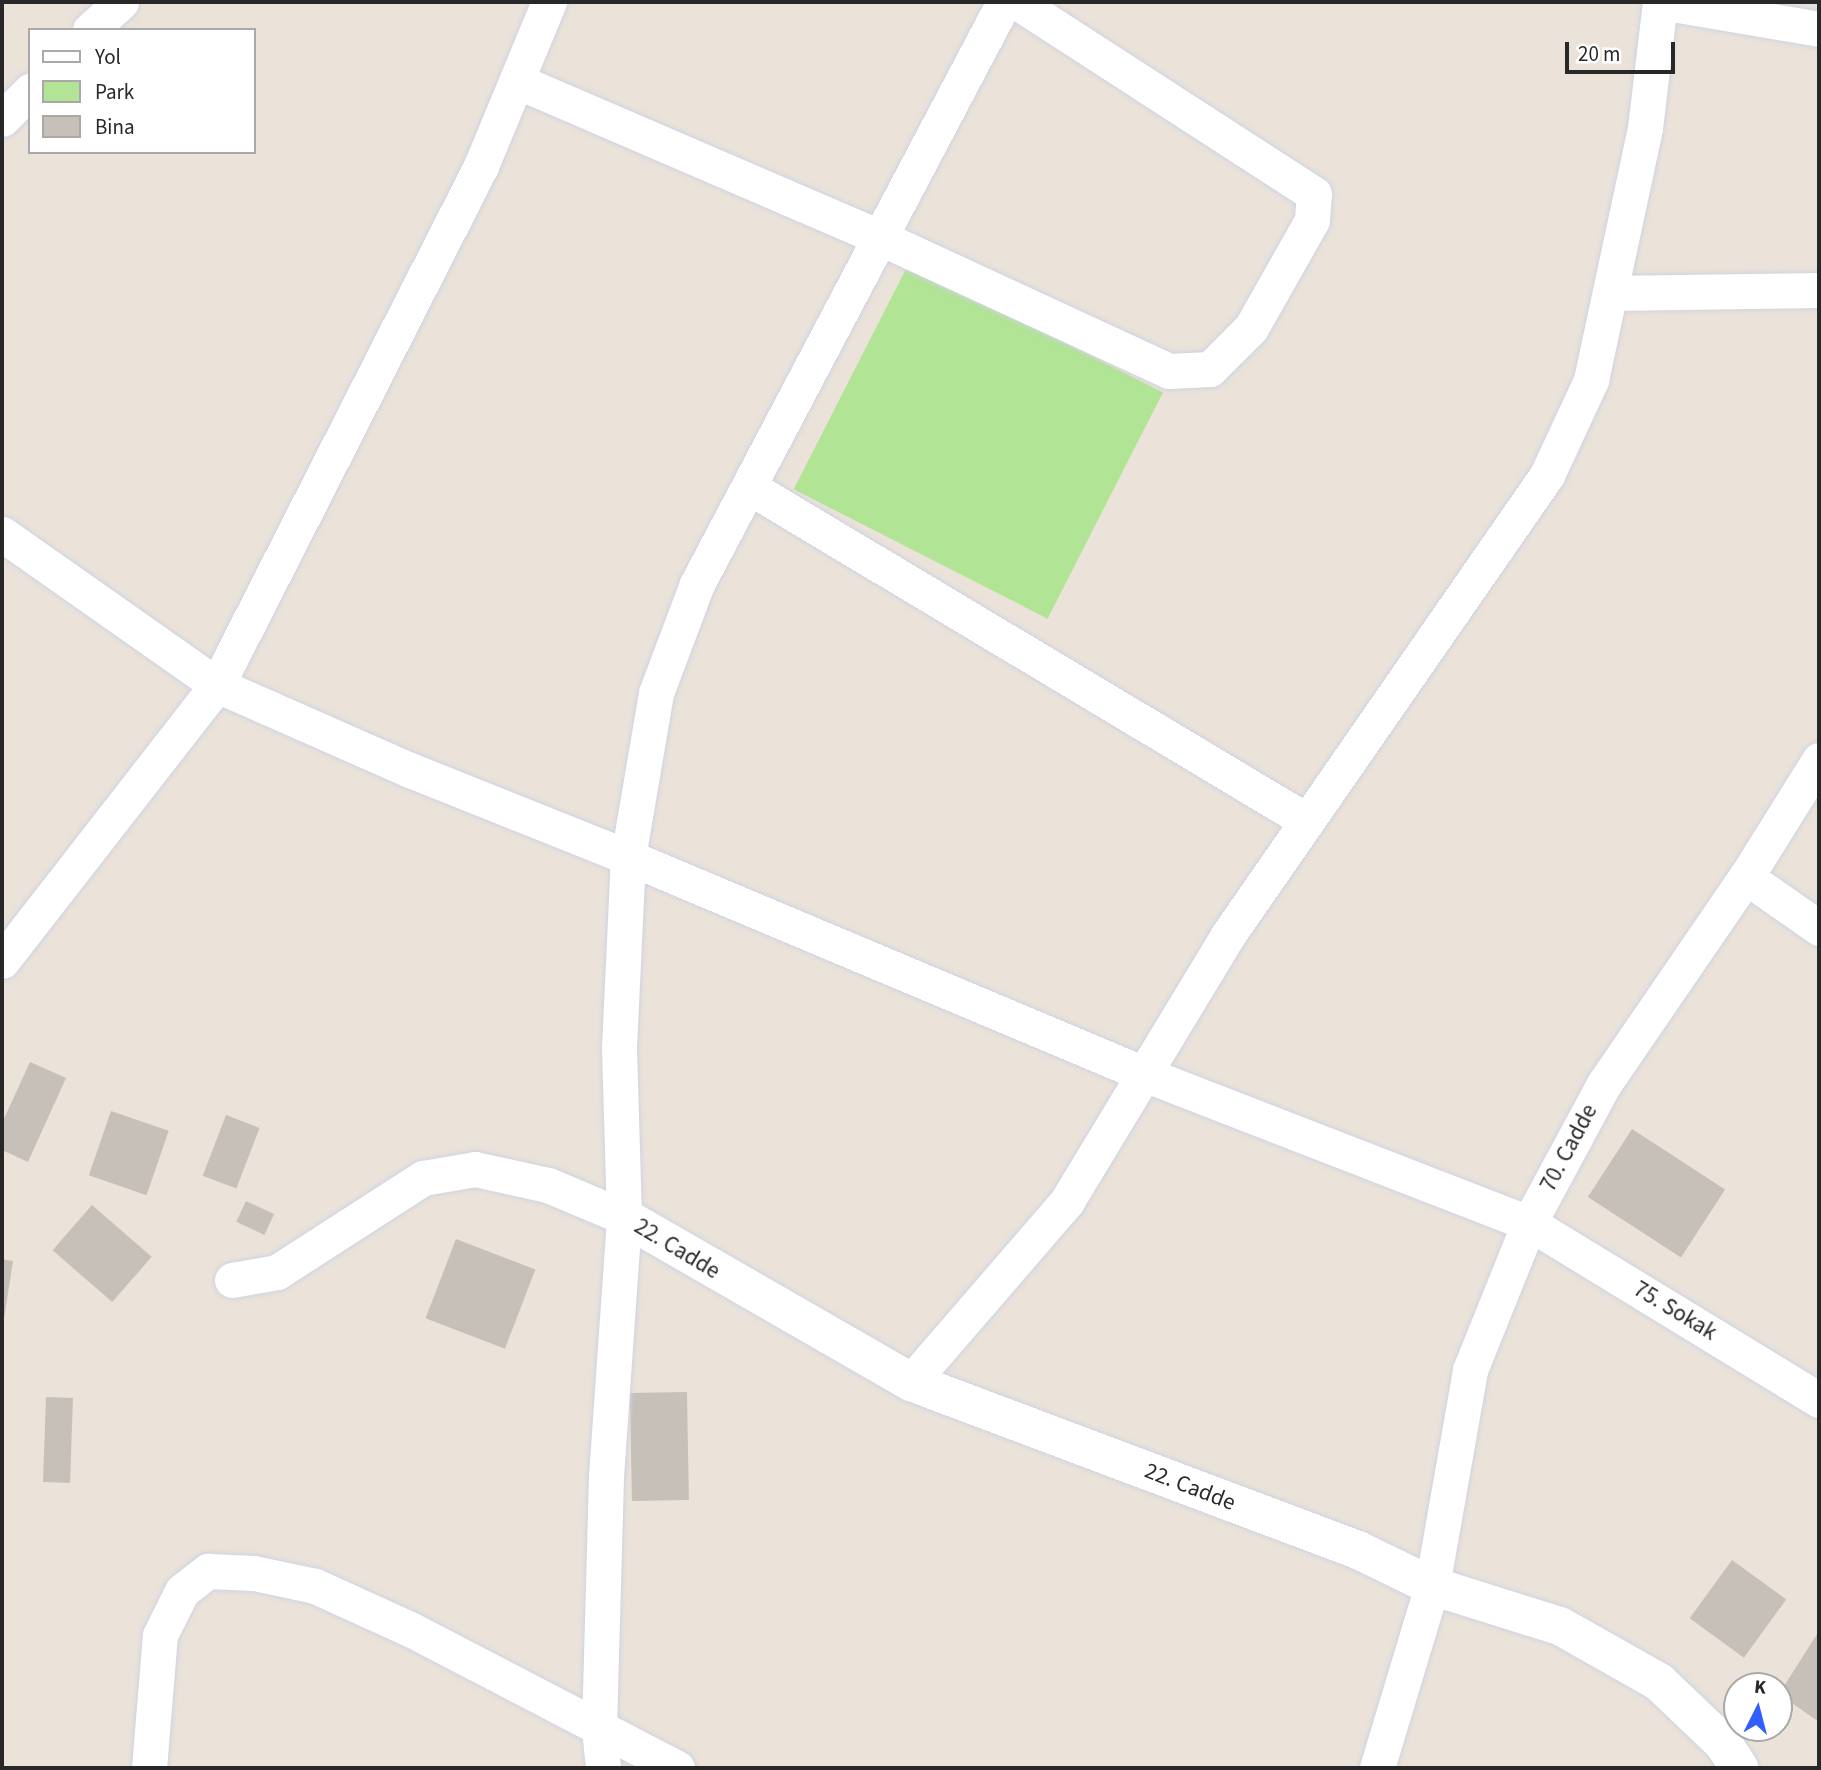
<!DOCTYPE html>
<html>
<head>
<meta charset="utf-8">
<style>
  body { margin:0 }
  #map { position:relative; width:1821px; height:1770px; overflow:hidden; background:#ebe3d9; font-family:"Source Sans 3",sans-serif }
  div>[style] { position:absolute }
  .green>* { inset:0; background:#b1e494; transform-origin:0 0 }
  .building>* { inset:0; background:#c6c0b9; transform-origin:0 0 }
  .roads { filter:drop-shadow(0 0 2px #cfd3e2) drop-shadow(0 0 2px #cfd3e2) }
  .street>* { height:35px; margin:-17.5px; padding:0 17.5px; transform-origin:17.5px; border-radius:17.5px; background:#fff }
  .secondary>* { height:38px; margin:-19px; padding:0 19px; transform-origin:19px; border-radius:19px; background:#fff }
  span { translate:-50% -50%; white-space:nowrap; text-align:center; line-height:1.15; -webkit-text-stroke:6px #fff; paint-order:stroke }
  .street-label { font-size:23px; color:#282828 }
  .frame { position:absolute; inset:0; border:4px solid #282828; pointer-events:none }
  .legend { position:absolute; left:28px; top:28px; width:228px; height:126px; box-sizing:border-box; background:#fff; border:2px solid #a9a9a9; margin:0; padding:9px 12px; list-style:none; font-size:21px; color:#282828 }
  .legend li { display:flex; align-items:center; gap:14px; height:35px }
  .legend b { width:35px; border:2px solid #a9a9a9 }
  .north { position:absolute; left:1723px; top:1672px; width:70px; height:70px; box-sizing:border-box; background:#fff; border:2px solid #a9a9a9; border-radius:50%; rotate:6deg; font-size:19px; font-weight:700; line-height:28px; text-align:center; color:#282828 }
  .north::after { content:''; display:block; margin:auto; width:24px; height:32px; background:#335efe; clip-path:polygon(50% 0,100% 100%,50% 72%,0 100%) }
  .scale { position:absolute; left:1565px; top:42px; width:110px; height:32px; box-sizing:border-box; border:4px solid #282828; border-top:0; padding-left:9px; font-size:21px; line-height:24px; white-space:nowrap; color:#282828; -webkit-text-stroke:5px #fff; paint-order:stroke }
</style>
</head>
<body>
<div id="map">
  <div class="green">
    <i style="left:909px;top:263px;width:285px;height:254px;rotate:27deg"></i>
  </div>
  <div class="building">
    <i style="clip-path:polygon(30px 1062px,66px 1078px,28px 1162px,2px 1150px,2px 1123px)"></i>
    <i style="left:111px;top:1111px;width:61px;height:68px;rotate:19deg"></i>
    <i style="left:226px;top:1115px;width:36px;height:65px;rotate:21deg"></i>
    <i style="left:1632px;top:1129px;width:111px;height:81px;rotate:33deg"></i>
    <i style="left:246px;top:1201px;width:31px;height:23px;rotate:25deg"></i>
    <i style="left:92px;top:1205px;width:79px;height:60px;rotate:41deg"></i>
    <i style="left:456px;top:1239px;width:85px;height:85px;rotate:21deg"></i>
    <i style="clip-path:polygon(2px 1259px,13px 1261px,3px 1325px,2px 1325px)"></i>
    <i style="left:687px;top:1392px;width:108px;height:57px;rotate:89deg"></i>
    <i style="left:46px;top:1397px;width:27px;height:85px;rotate:2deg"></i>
    <i style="left:1732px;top:1560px;width:67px;height:72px;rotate:36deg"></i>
    <i style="clip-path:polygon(1819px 1631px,1819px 1722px,1779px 1694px)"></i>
  </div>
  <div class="roads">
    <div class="street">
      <i style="left:1660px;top:2px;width:161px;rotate:9.6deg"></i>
      <i style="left:90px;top:30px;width:42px;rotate:-42.1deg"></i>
      <i style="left:517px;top:81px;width:396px;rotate:23.3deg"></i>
      <i style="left:881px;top:238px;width:317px;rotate:24.8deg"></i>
      <i style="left:1169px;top:371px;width:41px;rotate:-2.8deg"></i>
      <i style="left:1210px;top:369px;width:58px;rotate:-45deg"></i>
      <i style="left:1251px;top:328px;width:124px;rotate:-60.5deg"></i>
      <i style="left:1312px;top:220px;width:26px;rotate:-86deg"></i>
      <i style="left:1314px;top:194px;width:354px;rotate:-147.1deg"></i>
      <i style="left:2px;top:119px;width:40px;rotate:-45deg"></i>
      <i style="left:1610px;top:293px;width:209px;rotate:-0.8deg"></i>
      <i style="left:749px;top:487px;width:650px;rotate:30.9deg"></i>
      <i style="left:2px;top:534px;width:263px;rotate:35.1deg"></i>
      <i style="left:217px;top:685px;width:211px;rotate:23.8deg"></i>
      <i style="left:410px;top:770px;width:235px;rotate:21.8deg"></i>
      <i style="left:628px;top:857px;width:560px;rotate:22.81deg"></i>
      <i style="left:1144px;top:1074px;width:413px;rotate:21.2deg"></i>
      <i style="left:1529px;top:1223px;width:340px;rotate:31.4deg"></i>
      <i style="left:1746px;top:877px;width:89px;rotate:34.9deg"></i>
      <i style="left:2px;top:961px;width:350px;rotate:-52.1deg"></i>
      <i style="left:217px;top:685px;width:582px;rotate:-63.04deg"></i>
      <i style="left:481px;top:166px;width:178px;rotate:-67.5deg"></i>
      <i style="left:232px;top:1280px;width:46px;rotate:-10.1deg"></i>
      <i style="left:277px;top:1272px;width:174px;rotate:-32.8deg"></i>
      <i style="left:423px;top:1178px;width:53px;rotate:-9.8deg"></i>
      <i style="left:475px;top:1169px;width:75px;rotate:12.4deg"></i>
      <i style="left:548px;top:1185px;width:82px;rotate:22.8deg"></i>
      <i style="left:911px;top:1382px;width:239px;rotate:-49.2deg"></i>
      <i style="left:1067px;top:1201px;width:311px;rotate:-58.8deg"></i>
      <i style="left:1228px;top:935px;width:560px;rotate:-55.26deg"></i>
      <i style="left:1547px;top:475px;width:105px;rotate:-65.1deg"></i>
      <i style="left:1591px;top:380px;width:258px;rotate:-77.9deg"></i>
      <i style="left:1645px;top:128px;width:127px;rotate:-83.2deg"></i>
      <i style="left:149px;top:1768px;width:133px;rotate:-85.3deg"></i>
      <i style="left:160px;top:1635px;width:49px;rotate:-63.4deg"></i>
      <i style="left:182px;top:1591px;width:33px;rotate:-38deg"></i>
      <i style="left:208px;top:1571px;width:46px;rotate:2.5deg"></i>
      <i style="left:254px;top:1573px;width:62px;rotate:12deg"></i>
      <i style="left:315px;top:1586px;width:104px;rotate:24.4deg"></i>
      <i style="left:410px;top:1629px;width:301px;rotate:27.5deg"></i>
      <i style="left:603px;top:1768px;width:40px;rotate:-95.7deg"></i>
      <i style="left:599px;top:1728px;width:252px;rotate:-88.4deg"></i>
      <i style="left:606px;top:1476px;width:260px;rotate:-86deg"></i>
      <i style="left:624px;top:1217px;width:170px;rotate:-91.7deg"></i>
      <i style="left:619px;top:1047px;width:190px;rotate:-87.3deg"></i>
      <i style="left:628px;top:857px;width:166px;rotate:-80.3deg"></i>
      <i style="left:656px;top:693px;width:116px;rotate:-69.4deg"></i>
      <i style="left:697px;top:584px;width:658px;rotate:-62.19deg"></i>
      <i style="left:1377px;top:1768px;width:190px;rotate:-73.2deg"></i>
      <i style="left:1432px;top:1586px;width:219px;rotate:-80deg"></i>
      <i style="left:1470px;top:1370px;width:158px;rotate:-68.1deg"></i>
      <i style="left:1529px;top:1223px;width:158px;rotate:-61.7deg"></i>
      <i style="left:1604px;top:1084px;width:251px;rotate:-55.6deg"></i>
      <i style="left:1746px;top:877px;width:138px;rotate:-58deg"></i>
    </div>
    <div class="secondary">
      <i style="left:624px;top:1217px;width:331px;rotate:29.9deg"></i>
      <i style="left:911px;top:1382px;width:478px;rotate:20.6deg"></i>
      <i style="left:1358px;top:1550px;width:82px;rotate:25.9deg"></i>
      <i style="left:1432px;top:1586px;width:134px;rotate:17.4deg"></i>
      <i style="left:1560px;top:1626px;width:114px;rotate:29.5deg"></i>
      <i style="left:1659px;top:1682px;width:88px;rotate:43.6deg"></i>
      <i style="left:1723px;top:1743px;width:30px;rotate:57deg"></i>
    </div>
  </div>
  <div class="street-label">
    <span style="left:1569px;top:1148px;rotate:-62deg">70. Cadde</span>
    <span style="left:677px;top:1249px;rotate:31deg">22. Cadde</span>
    <span style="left:1675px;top:1311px;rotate:31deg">75. Sokak</span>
    <span style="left:1190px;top:1487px;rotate:21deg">22. Cadde</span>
  </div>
  <div class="frame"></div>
  <ul class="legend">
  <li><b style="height:9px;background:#fff"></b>Yol</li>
  <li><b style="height:19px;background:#b1e494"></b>Park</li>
  <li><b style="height:19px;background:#c6c0b9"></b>Bina</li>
  </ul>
  <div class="north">K</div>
  <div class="scale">20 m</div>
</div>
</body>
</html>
